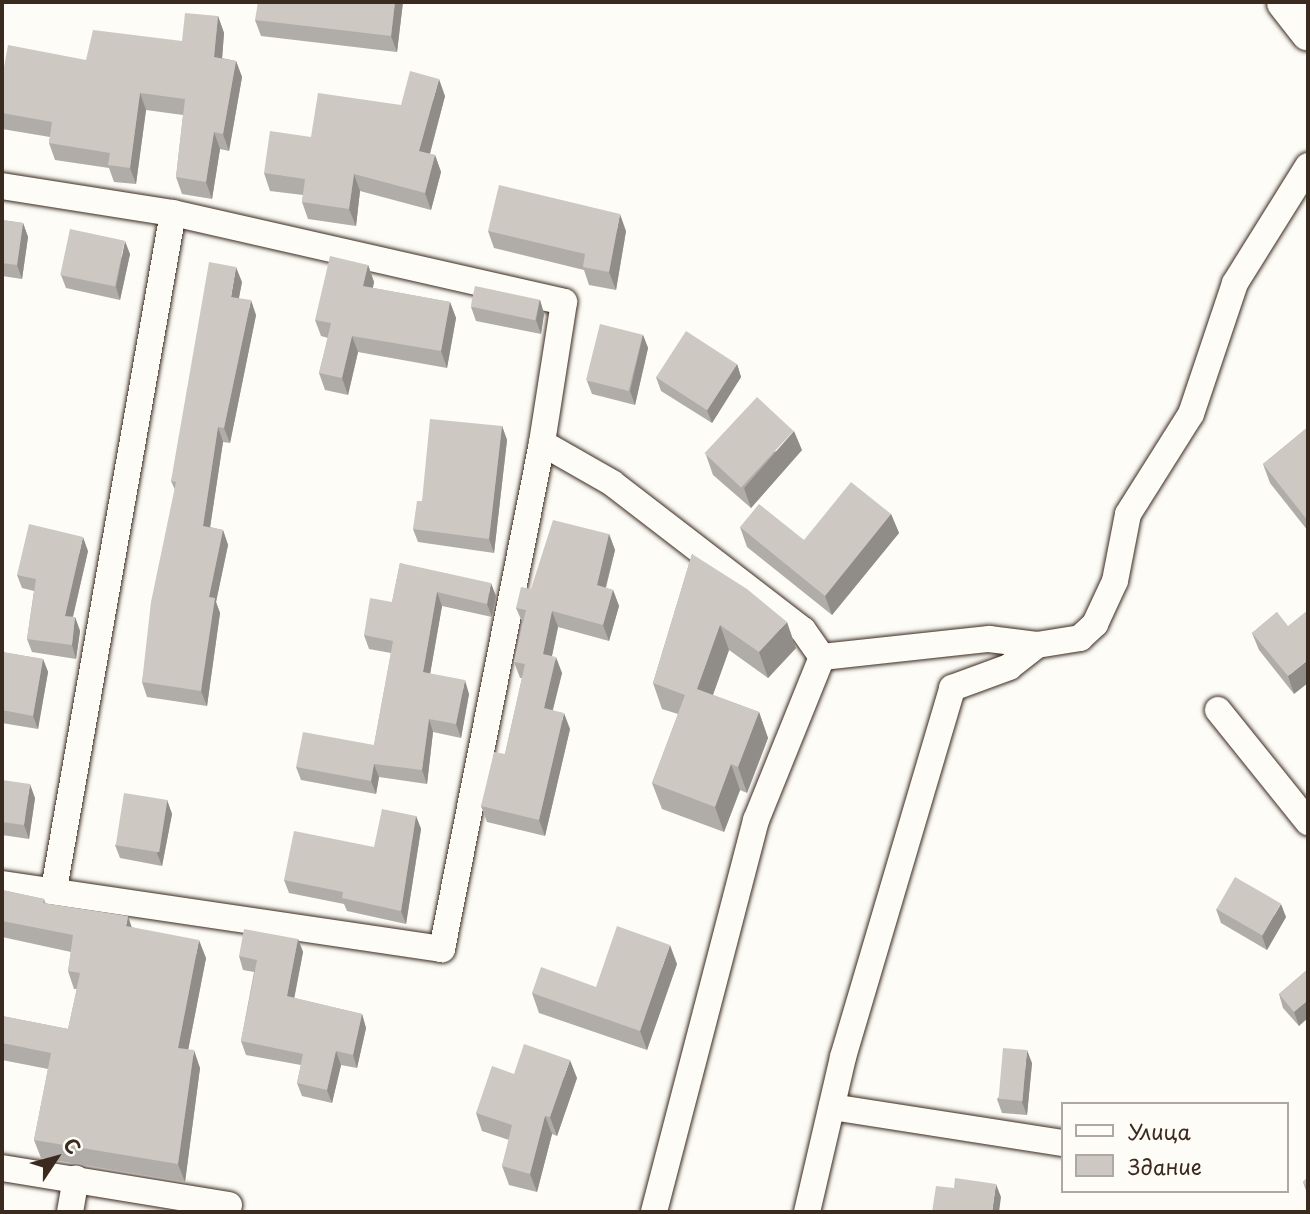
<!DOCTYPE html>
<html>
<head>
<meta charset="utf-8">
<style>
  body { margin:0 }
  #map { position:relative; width:1310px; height:1214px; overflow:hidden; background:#fdfcf7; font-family:"Playpen Sans",sans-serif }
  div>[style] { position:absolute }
  .roads { filter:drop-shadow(0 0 2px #3b2a1e) drop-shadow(0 0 2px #3b2a1e) }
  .minor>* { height:26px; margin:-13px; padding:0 13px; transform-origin:13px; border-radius:13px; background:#fdfcf7 }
  .major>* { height:35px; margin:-17.5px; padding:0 17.5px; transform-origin:17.5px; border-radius:17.5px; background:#fdfcf7 }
  .wall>* { inset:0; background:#b0aca7 }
  .shaded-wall>* { inset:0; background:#908c88 }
  .building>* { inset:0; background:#cdc8c2; transform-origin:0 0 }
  span { translate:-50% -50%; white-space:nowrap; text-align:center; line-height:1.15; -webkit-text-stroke:5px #fdfcf7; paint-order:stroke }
  .frame { position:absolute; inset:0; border:4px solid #3b2a1e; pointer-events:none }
  .legend { position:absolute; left:1061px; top:1102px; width:228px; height:91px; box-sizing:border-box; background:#fdfcf7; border:2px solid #afa8a0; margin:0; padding:9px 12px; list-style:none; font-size:21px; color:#3b2a1e }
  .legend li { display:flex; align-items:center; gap:14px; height:35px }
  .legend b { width:35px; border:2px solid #afa8a0 }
  .north { position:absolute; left:21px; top:1123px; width:70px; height:70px; -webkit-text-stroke:5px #fdfcf7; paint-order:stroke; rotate:54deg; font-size:19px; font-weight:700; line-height:28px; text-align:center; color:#3b2a1e }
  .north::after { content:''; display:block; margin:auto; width:24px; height:32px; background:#3b2a1e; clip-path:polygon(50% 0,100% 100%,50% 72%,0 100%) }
</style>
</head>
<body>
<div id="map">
  <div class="roads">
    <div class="minor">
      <i style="left:2px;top:186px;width:173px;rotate:9deg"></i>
      <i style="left:173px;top:213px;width:401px;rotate:12.8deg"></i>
      <i style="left:564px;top:302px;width:143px;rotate:98.9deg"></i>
      <i style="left:542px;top:443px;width:516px;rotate:101.18deg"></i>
      <i style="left:442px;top:949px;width:445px;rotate:-171.6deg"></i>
      <i style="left:542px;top:443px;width:81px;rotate:29.7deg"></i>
      <i style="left:612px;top:483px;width:241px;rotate:37.6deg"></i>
      <i style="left:803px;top:630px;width:33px;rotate:55deg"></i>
      <i style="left:822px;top:657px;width:176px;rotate:112deg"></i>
      <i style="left:756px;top:820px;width:405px;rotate:104.6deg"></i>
      <i style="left:822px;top:657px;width:168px;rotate:-6.2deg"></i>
      <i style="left:989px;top:639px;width:48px;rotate:7.1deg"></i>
      <i style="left:1037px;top:645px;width:44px;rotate:-9.2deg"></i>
      <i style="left:1080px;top:638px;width:21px;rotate:-43deg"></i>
      <i style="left:1095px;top:624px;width:47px;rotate:-65.1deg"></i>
      <i style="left:1115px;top:581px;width:68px;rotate:-79deg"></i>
      <i style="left:1128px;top:514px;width:118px;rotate:-57.8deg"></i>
      <i style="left:1191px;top:414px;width:138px;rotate:-71.4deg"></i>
      <i style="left:1235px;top:283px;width:138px;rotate:-58deg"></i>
      <i style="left:1218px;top:710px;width:144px;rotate:51.2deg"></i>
      <i style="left:54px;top:889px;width:686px;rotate:-80.02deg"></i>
      <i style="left:832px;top:1107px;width:234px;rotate:8.9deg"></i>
      <i style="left:2px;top:1168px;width:230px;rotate:9.3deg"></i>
      <i style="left:70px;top:1212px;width:34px;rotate:-80deg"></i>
      <i style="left:807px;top:1212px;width:159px;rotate:-76.9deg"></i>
      <i style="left:843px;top:1057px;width:385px;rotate:-73.5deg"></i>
      <i style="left:952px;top:688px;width:61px;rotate:-20.2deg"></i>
      <i style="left:1009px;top:667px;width:36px;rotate:-38deg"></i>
    </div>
    <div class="major">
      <i style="left:1284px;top:2px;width:39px;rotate:52deg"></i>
    </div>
  </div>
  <div class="wall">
    <i style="clip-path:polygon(403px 2px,397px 52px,261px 36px,255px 20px)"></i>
    <i style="clip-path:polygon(218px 16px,224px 33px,222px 58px,236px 61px,242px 77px,229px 151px,220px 149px,212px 199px,182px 194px,176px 177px,183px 115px,146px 110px,136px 184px,114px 182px,109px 168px,55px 160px,49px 143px,50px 137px,2px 129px,2px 78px,86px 60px,182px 41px)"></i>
    <i style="clip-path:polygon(445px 96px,430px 154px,435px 155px,441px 172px,431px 210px,360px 191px,356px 226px,308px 219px,302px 202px,303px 195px,270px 191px,264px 173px,311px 137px)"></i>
    <i style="clip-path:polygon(2px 220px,23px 223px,28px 237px,22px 279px,2px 276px)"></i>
    <i style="clip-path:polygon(488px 231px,626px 231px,616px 290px,589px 285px,584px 270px,494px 248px)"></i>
    <i style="clip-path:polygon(130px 254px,120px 300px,66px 288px,61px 275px)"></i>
    <i style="clip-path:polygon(368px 265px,374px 282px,373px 288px,450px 302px,456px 318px,447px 368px,358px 352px,348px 395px,325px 390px,319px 373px,328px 338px,321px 336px,315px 320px)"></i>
    <i style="clip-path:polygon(242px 282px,239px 298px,256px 315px,230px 443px,223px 442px,210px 527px,223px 530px,228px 545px,216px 602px,220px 613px,207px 706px,147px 697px,142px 682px,175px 490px,171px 481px)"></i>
    <i style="clip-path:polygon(540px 300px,544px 314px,541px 334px,476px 321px,471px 307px)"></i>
    <i style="clip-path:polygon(643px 335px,648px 348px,635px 405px,592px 394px,587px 381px)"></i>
    <i style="clip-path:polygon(737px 364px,741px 377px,712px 423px,661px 391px,656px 377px)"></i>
    <i style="clip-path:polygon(502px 426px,507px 440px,494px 553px,418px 542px,413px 529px,422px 501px)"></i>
    <i style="clip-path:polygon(1308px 427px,1308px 531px,1270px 483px,1263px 464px)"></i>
    <i style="clip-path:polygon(802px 450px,751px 508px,713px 475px,706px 455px)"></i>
    <i style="clip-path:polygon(891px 514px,899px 533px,832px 615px,747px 547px,740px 527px,804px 540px)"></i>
    <i style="clip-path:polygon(609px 534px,615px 550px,606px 588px,613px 590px,619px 606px,609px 641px,558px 627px,552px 656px,562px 673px,553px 710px,570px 729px,545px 836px,487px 822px,481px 806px,505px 754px,522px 678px,520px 678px,514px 662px,523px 624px,516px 608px,531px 589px)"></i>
    <i style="clip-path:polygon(88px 551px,73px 617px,75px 617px,80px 631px,76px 659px,32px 652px,27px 639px,34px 591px,22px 588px,17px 575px)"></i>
    <i style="clip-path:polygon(692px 554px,796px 648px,768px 678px,729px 650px,713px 695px,759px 712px,768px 738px,747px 793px,740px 790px,724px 832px,662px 809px,652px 783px,678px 714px,662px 709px,653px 683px)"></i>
    <i style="clip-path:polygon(400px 563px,496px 596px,492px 617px,442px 606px,430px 674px,469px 694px,461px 738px,433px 732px,427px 784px,379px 777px,376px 794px,301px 780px,296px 767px,374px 745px,391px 653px,369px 649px,364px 635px,392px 602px)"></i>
    <i style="clip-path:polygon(1277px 612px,1294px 694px,1259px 650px,1252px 633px)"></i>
    <i style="clip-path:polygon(2px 652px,43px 659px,48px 672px,38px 729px,2px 723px)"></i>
    <i style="clip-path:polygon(2px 780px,35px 798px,29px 839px,2px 835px)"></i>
    <i style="clip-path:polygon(167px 800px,172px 814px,162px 866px,120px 858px,115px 845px)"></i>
    <i style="clip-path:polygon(416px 816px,421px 829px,406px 924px,347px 911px,344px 904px,289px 893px,284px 880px,374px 847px)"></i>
    <i style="clip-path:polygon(2px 890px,44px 899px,46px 904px,132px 927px,206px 958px,188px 1050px,200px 1068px,185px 1182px,41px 1158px,34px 1140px,48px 1069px,2px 1060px,2px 1016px,68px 1029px,77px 989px,74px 989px,68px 971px,71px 952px,2px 937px)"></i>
    <i style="clip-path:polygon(1216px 909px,1286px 917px,1267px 950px,1221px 923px)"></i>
    <i style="clip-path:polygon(298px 939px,303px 952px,294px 998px,362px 1014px,366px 1028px,357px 1068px,341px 1065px,332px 1103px,302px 1096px,297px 1083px,301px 1065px,246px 1055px,241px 1041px,254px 972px,243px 970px,239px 956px)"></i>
    <i style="clip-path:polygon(677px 964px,647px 1050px,539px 1013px,532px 993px,596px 987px)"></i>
    <i style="clip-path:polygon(1308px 969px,1299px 1026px,1283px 1008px,1279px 994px)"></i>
    <i style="clip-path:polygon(1032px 1063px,1027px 1115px,1002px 1113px,997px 1099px)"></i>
    <i style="clip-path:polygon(514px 1074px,577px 1078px,557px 1136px,552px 1134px,537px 1192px,509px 1185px,502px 1166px,509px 1140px,482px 1131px,476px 1113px)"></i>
    <i style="clip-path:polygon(1308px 1177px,1308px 1196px,1303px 1182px)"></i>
  </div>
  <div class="shaded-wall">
    <i style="clip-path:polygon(395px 2px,403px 2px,397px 52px,391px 36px)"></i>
    <i style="clip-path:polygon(218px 16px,224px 33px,221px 73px,214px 57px)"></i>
    <i style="clip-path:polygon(236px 61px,242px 77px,229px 151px,223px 134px)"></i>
    <i style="clip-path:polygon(439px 79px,445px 96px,426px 168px,419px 151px)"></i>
    <i style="clip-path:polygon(140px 93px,146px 110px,136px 184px,130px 168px)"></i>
    <i style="clip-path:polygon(214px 132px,220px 149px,212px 199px,206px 182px)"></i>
    <i style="clip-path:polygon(435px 155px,441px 172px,431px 210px,425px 193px)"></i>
    <i style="clip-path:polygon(354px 174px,360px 191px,356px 226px,349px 209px)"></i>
    <i style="clip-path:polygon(620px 214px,626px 231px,616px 290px,609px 272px)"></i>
    <i style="clip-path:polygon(23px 223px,28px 237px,22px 279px,17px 265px)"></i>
    <i style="clip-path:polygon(125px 241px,130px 254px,120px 300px,116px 287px)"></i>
    <i style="clip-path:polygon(368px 265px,374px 282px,369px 303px,363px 286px)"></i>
    <i style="clip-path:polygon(236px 267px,242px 282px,236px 312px,231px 297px)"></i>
    <i style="clip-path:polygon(251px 300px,256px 315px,230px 443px,224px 428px)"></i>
    <i style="clip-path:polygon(540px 300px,544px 314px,541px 334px,536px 320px)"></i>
    <i style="clip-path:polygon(450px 302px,456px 318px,447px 368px,441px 351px)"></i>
    <i style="clip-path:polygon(643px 335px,648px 348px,635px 405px,630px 391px)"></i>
    <i style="clip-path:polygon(352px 336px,358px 352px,348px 395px,342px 378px)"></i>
    <i style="clip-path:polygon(737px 364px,741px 377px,712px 423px,707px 410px)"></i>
    <i style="clip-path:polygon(502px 426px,507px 440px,494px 553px,489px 539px)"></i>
    <i style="clip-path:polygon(218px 427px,223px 442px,208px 541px,203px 526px)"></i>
    <i style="clip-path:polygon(794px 431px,802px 450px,751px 508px,744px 488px)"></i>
    <i style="clip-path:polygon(891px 514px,899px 533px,832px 615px,825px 596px)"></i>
    <i style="clip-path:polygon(223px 530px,228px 545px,216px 602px,220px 613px,207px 706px,201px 691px,209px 597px)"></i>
    <i style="clip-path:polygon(609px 534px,615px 550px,602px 601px,597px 585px)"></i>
    <i style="clip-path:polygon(83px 537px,88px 551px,70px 629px,65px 616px)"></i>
    <i style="clip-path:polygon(491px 583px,496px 596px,492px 617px,487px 604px)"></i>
    <i style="clip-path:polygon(613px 590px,619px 606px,609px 641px,603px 625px)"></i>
    <i style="clip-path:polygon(437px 592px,442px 606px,428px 686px,423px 672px)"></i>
    <i style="clip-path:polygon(552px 611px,558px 627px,549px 670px,543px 654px)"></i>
    <i style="clip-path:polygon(75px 617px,80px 631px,76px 659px,72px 645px)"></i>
    <i style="clip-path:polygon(787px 622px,796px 648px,768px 678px,759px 652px)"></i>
    <i style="clip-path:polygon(720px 625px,729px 650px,706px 714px,697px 689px)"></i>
    <i style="clip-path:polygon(556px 657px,562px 673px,549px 724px,544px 708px)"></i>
    <i style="clip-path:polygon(43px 659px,48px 672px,38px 729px,33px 716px)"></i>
    <i style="clip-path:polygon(1308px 660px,1308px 683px,1294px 694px,1288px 676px)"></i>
    <i style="clip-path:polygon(465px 680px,469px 694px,461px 738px,456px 724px)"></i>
    <i style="clip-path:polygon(759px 712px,768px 738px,747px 793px,738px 767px)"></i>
    <i style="clip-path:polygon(564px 713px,570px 729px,545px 836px,539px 820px)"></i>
    <i style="clip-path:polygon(429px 719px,433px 732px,427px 784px,422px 770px)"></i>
    <i style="clip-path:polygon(374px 764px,379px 777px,376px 794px,371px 781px)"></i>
    <i style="clip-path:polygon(731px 764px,740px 790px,724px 832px,715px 807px)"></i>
    <i style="clip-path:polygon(30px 784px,35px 798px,29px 839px,24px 825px)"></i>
    <i style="clip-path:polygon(167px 800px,172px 814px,162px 866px,157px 853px)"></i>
    <i style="clip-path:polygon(416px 816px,421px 829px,406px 924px,401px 911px)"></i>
    <i style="clip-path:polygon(1281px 904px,1286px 917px,1267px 950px,1262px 936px)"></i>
    <i style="clip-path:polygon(128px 916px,134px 934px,126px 926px)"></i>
    <i style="clip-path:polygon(298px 939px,303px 952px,292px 1010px,287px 996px)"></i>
    <i style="clip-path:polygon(199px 940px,206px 958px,185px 1066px,178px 1048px)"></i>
    <i style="clip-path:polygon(670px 945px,677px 964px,647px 1050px,640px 1031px)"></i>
    <i style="clip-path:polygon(1308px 1000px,1308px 1018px,1299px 1026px,1294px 1012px)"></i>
    <i style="clip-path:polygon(362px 1014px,366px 1028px,357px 1068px,353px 1055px)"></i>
    <i style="clip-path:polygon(194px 1050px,200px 1068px,185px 1182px,178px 1164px)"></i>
    <i style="clip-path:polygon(1027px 1050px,1032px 1063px,1027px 1115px,1022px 1102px)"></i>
    <i style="clip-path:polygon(336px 1051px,341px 1065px,332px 1103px,327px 1090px)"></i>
    <i style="clip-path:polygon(570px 1060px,577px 1078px,557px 1136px,550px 1117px)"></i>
    <i style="clip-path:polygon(545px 1116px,552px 1134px,537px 1192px,530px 1174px)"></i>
    <i style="clip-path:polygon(996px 1184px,1001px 1197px,999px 1212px,992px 1212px)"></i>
  </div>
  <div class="building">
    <i style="clip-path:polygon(258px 2px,395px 2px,391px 36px,255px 20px)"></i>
    <i style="clip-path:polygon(185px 13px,218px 16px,214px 57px,236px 61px,223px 134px,214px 132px,206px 182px,176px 177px,185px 99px,140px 93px,130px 168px,108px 165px,110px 153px,49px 143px,52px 122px,2px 113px,2px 78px,8px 45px,86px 60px,93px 30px,182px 41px)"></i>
    <i style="clip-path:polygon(410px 71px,439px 79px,419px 151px,435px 155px,425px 193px,354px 174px,349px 209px,302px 202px,305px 179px,264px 173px,270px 131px,311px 137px,318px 93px,401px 105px)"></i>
    <i style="clip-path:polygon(499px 185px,620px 214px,609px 272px,583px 267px,585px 254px,488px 231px)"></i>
    <i style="clip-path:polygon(2px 220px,23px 223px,17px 265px,2px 263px)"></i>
    <i style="left:70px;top:229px;width:56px;height:47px;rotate:12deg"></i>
    <i style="clip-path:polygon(330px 256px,368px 265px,363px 286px,450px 302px,441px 351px,352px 336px,342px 378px,319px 373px,331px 323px,315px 320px)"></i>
    <i style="clip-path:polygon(209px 262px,236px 267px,231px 297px,251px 300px,224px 428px,218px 427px,203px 526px,223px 530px,209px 597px,215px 598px,201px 691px,142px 682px,151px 602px,176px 482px,171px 481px)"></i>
    <i style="left:475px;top:286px;width:66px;height:21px;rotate:12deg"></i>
    <i style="left:600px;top:324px;width:44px;height:58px;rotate:14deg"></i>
    <i style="left:686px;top:331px;width:61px;height:55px;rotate:33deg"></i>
    <i style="left:757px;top:397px;width:50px;height:77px;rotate:43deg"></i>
    <i style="clip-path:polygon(430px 419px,502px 426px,489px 539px,413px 529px,417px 501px,422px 501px)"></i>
    <i style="clip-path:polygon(1308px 427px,1308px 521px,1263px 464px)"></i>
    <i style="clip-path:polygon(851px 482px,891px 514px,825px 596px,740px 527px,759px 504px,804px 540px)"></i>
    <i style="clip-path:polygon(553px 520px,609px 534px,597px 585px,613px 590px,603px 625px,552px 611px,543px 654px,556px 657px,544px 708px,564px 713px,539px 820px,481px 806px,494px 752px,505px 754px,525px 664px,514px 662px,526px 610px,516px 608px,521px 587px,531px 589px)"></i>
    <i style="clip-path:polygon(29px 524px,83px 537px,65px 616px,75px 617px,72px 645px,27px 639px,36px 579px,17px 575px)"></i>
    <i style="clip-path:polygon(692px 554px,747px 589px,787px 622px,759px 652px,720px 625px,697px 689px,759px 712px,738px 767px,731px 764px,715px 807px,652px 783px,685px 695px,653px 683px)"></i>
    <i style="clip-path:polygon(400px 563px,491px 583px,487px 604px,437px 592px,423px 672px,465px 680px,456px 724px,429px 719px,422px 770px,374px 764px,371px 781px,296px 767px,303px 732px,374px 745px,393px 641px,364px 635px,370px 598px,392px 602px)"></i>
    <i style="clip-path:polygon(1308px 610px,1308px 660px,1288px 676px,1252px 633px,1277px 612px,1288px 626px)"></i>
    <i style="clip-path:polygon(2px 652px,43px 659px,33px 716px,2px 710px)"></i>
    <i style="clip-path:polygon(2px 780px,30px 784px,24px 825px,2px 822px)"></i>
    <i style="left:124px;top:793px;width:44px;height:53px;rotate:9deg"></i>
    <i style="clip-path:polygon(382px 809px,416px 816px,401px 911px,342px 898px,343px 892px,284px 880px,294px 831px,374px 847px)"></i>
    <i style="left:1235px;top:877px;width:53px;height:37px;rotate:30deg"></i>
    <i style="clip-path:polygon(2px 890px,44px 899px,43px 903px,128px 916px,126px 926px,199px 940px,178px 1048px,194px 1050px,178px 1164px,34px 1140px,51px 1053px,2px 1043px,2px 1016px,68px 1029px,80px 973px,68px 971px,73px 935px,2px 921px)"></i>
    <i style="clip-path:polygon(617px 926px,670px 945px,640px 1031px,532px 993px,541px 967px,596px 987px)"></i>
    <i style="clip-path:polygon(244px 929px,298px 939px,287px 996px,362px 1014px,353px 1055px,336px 1051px,327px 1090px,297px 1083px,303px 1054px,241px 1041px,257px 960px,239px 956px)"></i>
    <i style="clip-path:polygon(1308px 969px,1308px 1000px,1294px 1012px,1279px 994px)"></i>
    <i style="clip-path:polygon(524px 1044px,570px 1060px,550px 1117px,545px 1116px,530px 1174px,502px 1166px,512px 1125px,476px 1113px,492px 1066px,514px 1074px)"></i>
    <i style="left:1003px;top:1048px;width:24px;height:51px;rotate:5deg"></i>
    <i style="clip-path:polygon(1308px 1177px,1308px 1189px,1303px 1182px)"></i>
    <i style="clip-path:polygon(955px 1178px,996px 1184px,992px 1212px,932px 1212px,936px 1186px,954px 1188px)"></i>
  </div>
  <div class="frame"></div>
  <ul class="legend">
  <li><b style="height:9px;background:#fdfcf7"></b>Улица</li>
  <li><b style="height:19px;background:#cdc8c2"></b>Здание</li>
  </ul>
  <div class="north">С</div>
</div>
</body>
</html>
